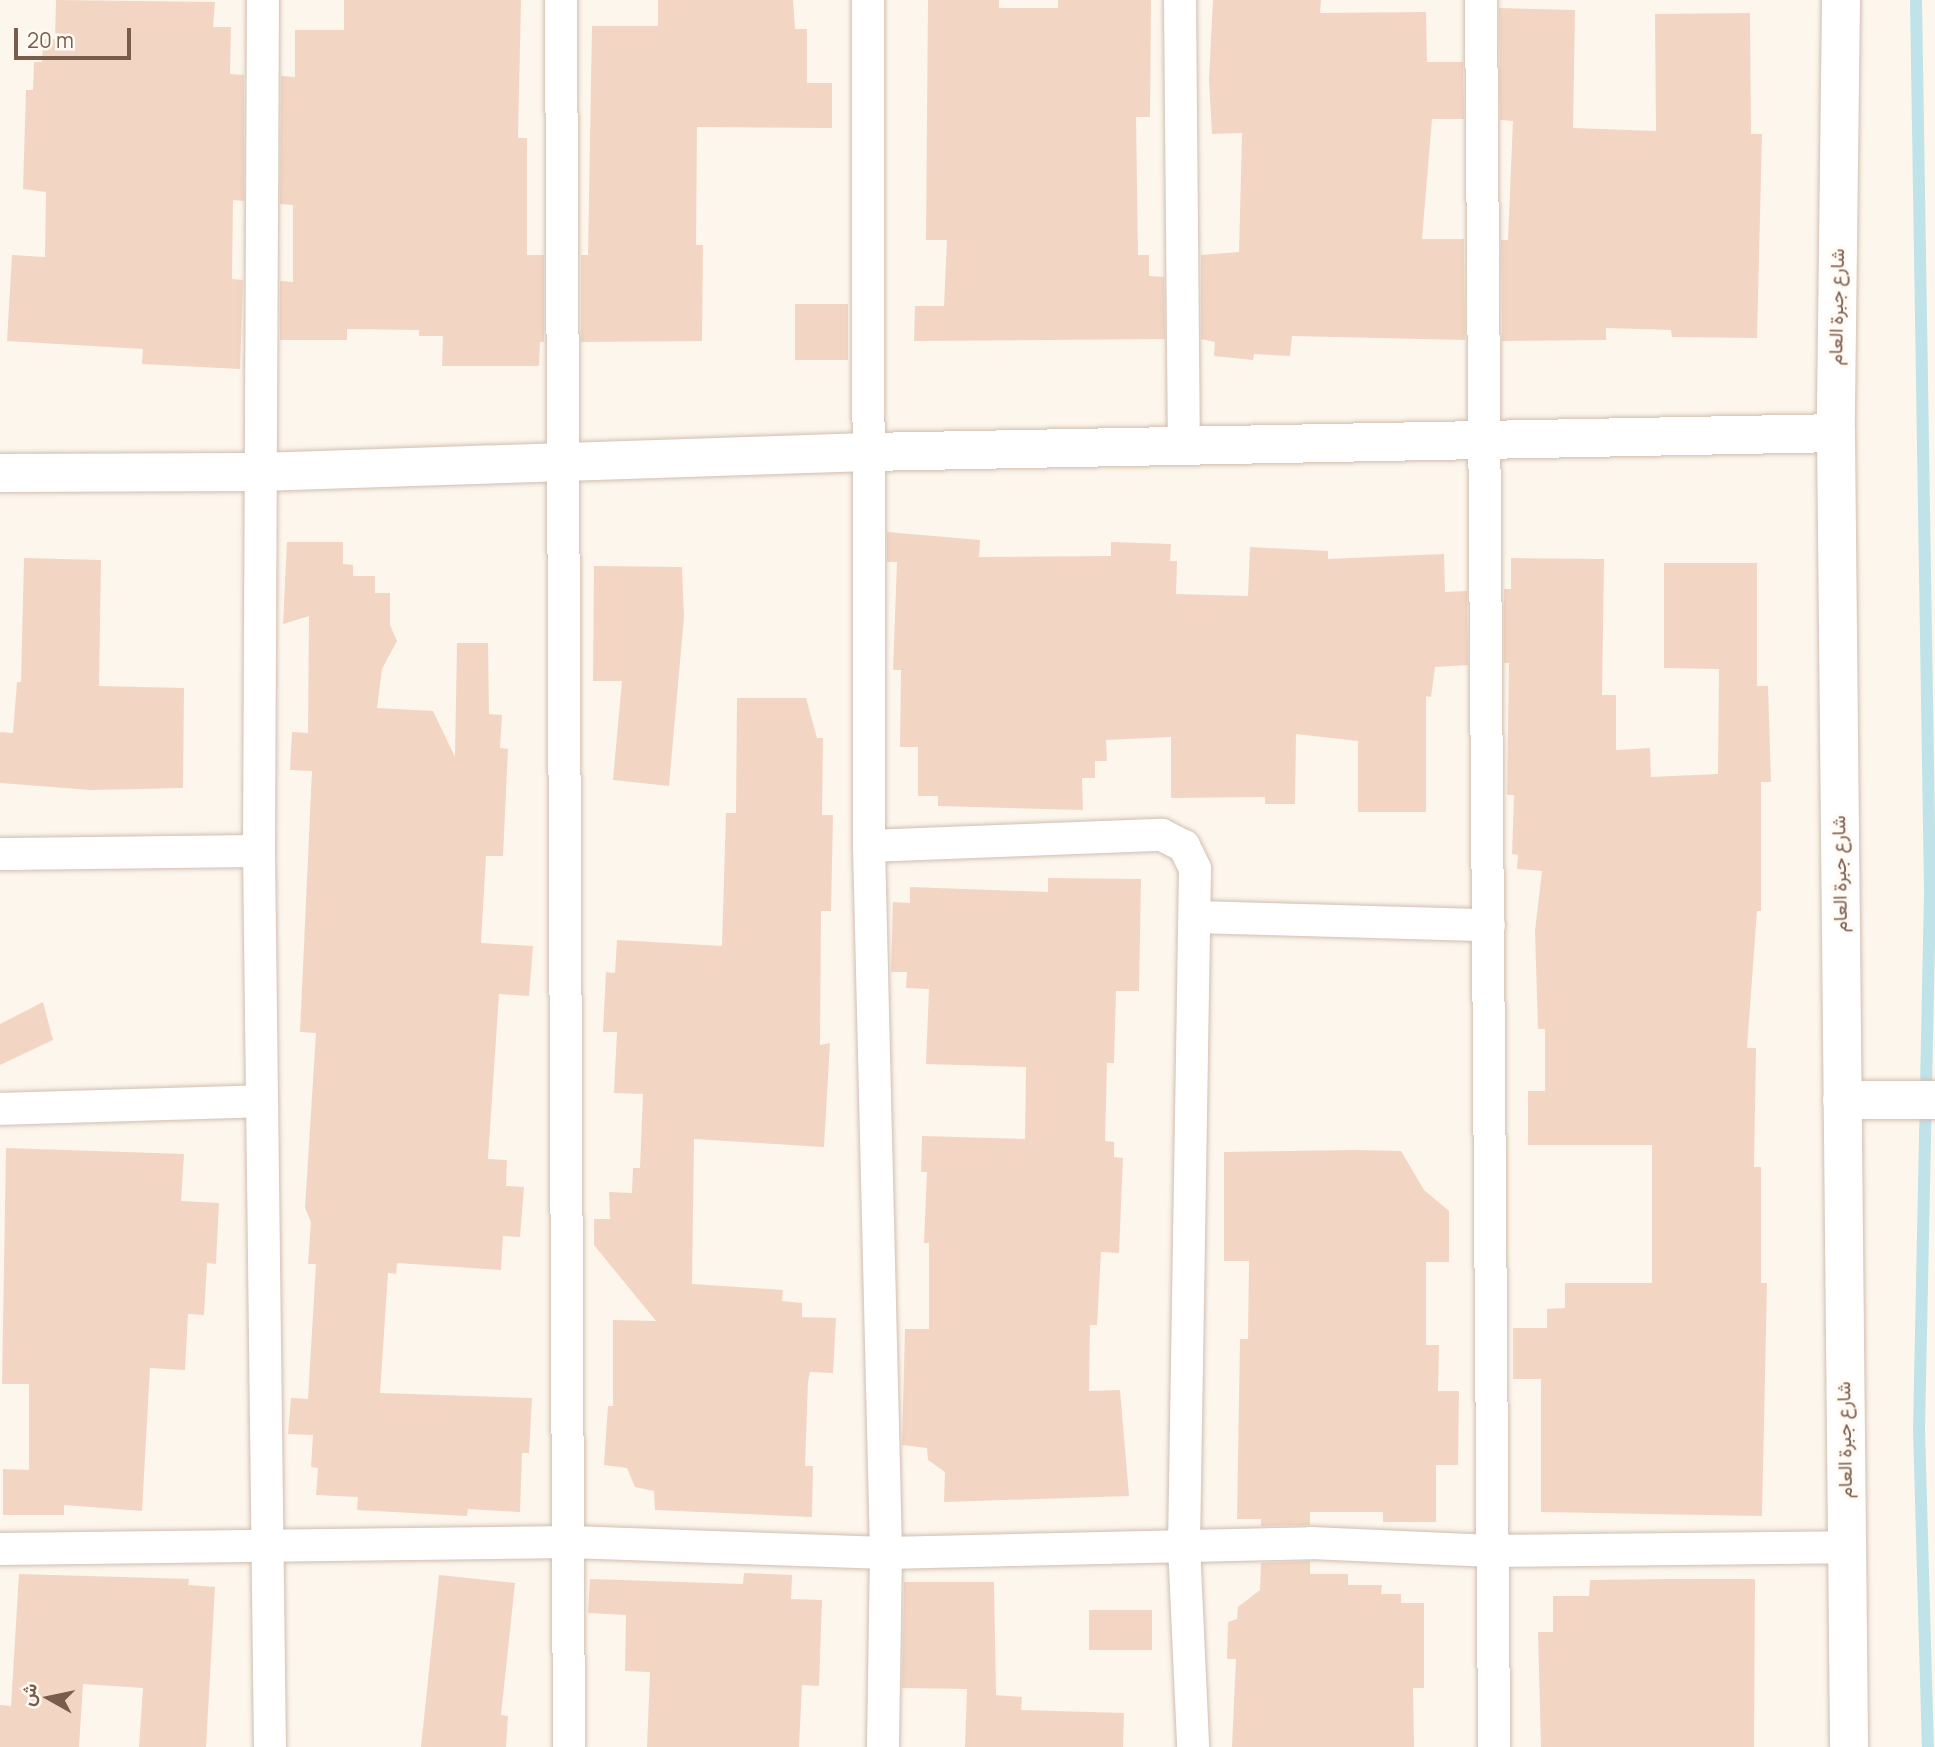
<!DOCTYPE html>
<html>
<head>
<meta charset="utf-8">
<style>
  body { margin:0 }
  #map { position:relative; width:1935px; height:1747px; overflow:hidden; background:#fdf6ec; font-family:Manrope,Vazirmatn,sans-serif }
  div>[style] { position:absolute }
  .stream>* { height:12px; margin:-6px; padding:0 6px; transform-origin:6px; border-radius:6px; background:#bfe3e8 }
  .building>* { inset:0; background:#f3d5c3; transform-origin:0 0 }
  .roads { filter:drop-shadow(0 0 2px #d1beb0) drop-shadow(0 0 2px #d1beb0) }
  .minor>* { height:32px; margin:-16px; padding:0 16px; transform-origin:16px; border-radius:16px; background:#fff }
  .tertiary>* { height:38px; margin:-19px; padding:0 19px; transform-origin:19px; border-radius:19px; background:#fff }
  .secondary>* { height:38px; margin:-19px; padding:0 19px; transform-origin:19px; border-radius:19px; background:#fff }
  span { translate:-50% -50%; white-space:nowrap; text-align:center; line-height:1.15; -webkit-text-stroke:6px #fffaf3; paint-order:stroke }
  .street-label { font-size:19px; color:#7a5c4d }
  .north { position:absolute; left:14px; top:1663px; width:70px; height:70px; -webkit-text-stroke:5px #fffaf3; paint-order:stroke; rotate:279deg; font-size:19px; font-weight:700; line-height:28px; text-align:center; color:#7a5c4d }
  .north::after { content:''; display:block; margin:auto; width:24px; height:32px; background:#7a5c4d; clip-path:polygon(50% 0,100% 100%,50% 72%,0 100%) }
  .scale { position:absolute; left:14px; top:28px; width:117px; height:32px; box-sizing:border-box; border:4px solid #7a5c4d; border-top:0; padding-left:9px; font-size:21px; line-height:24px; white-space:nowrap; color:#7a5c4d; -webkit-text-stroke:5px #fffaf3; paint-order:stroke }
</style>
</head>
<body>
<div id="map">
  <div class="stream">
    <i style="left:1916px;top:0;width:892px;rotate:89.1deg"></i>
    <i style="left:1930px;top:892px;width:537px;rotate:91.17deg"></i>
    <i style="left:1919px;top:1429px;width:318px;rotate:88.4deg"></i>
  </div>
  <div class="building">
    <i style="clip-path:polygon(56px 0,215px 2px,213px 27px,231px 27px,230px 74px,244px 75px,244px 201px,233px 200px,232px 279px,243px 280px,240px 369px,142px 364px,143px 349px,7px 341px,12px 255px,45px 257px,46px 192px,23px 189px,26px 90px,33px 90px,34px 62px,42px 62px,43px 39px,55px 39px)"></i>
    <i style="clip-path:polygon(344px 0,521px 0,518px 138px,527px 138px,527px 255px,544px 255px,544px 342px,540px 342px,539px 366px,442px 366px,443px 336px,419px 336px,419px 330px,347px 329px,347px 340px,280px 340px,280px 281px,293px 282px,293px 205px,280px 204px,281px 76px,295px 77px,295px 30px,344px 30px)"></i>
    <i style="clip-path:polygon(658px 0,793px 0,795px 29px,807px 29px,807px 83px,832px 83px,832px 128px,697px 127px,696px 245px,703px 245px,702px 341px,581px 342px,581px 255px,588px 255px,592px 26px,658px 26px)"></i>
    <i style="clip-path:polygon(928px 0,999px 0,999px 8px,1058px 8px,1058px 0,1151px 0,1150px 117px,1136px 117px,1138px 255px,1149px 255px,1149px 276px,1164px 277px,1165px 339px,914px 341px,915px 306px,944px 306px,947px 240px,926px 240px)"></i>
    <i style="clip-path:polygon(1213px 0,1321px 0,1320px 13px,1426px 12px,1427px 62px,1463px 62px,1464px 119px,1432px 119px,1422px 239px,1464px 239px,1465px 340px,1292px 336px,1290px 356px,1254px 354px,1253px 360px,1214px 356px,1215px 342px,1201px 339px,1201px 255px,1239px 252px,1242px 133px,1212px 134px,1209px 79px)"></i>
    <i style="clip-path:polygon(1499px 8px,1575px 10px,1573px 128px,1656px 131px,1655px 14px,1750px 13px,1751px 134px,1762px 134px,1757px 338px,1672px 337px,1671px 330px,1606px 328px,1606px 340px,1502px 341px,1501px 240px,1508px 240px,1513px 121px,1500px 120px)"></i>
    <i style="left:795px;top:304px;width:53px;height:56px"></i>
    <i style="clip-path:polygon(887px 532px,980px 540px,979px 557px,1111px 556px,1111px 542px,1171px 544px,1170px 561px,1177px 561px,1176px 594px,1248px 596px,1250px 547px,1328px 551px,1328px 559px,1444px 554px,1445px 592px,1467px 591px,1468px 665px,1435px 667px,1431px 697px,1426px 696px,1426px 812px,1358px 812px,1358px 741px,1296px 734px,1295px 804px,1265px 804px,1265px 797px,1171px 798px,1171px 737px,1106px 740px,1107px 761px,1095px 761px,1095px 778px,1082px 778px,1083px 810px,938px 806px,938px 796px,918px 796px,918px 747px,900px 747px,901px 670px,893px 670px,897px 562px,887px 562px)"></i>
    <i style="clip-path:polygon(287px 542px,343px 542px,343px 564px,353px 565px,353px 576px,375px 576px,375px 593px,390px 593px,390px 625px,397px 641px,382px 669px,377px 708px,433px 711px,455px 757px,457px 643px,488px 643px,489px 714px,502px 715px,500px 748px,508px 749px,503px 856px,486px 856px,481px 943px,533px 946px,529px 996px,499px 994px,488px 1159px,507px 1160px,506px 1186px,524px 1187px,520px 1237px,503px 1236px,501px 1270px,397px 1263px,396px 1274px,388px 1273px,380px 1393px,532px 1398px,529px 1453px,522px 1453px,520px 1512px,468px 1509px,467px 1516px,357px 1510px,358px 1497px,316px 1495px,318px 1468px,311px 1467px,313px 1435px,288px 1434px,291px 1398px,308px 1399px,316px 1264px,308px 1264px,311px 1222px,305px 1208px,316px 1033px,300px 1032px,312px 771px,290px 770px,292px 732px,308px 733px,309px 616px,283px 624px)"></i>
    <i style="clip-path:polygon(24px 558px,101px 560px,99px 686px,184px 688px,183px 788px,91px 790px,0 783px,0 732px,13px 733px,17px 682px,21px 682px)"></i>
    <i style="clip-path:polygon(1511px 558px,1604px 559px,1602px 695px,1616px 695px,1616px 750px,1650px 748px,1651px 777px,1718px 774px,1719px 669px,1664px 668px,1664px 563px,1757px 563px,1757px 686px,1768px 686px,1771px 782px,1761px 782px,1761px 911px,1757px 911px,1747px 1048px,1756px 1048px,1754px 1167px,1761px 1167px,1761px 1283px,1767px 1283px,1762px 1516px,1541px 1512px,1541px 1379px,1513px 1379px,1513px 1328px,1547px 1328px,1547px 1309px,1565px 1308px,1565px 1283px,1652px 1283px,1652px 1145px,1528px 1145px,1528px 1091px,1545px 1091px,1545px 1029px,1538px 1029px,1535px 931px,1542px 871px,1517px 869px,1518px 855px,1512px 854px,1514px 795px,1507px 795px,1509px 663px,1504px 663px,1504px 589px,1511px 589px)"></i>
    <i style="clip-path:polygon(594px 566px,682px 567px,684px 617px,669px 786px,613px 780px,622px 681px,593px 681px)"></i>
    <i style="clip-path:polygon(737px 698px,806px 698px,817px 738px,823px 738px,822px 815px,833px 815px,831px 911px,821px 911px,820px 1045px,830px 1043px,824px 1147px,694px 1139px,692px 1284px,783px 1290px,782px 1301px,802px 1303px,802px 1317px,836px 1318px,833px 1373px,810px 1372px,808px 1382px,805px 1466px,813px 1466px,812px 1517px,655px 1510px,654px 1491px,635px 1487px,627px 1468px,604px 1465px,608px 1406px,613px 1406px,613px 1320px,656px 1321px,594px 1245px,594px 1219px,610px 1219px,609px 1192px,632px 1193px,633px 1168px,640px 1168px,643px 1094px,614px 1093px,617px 1032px,603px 1032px,606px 972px,615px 973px,617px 940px,722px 946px,726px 813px,736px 813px)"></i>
    <i style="clip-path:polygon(1048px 878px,1141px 879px,1139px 991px,1116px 991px,1114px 1063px,1107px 1063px,1105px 1141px,1114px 1142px,1114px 1157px,1123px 1158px,1119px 1253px,1101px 1252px,1097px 1325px,1090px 1325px,1089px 1391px,1120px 1390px,1129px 1496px,944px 1502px,945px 1472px,928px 1460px,927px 1448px,902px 1445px,905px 1329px,929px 1329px,929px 1243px,924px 1243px,927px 1172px,921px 1172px,922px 1136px,1025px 1139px,1026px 1067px,926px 1064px,929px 989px,906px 988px,907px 972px,891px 972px,893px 902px,910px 903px,910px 887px,1048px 892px)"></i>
    <i style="clip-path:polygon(43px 1002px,53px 1040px,0 1065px,0 1024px)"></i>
    <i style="clip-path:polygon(6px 1148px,184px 1154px,181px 1201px,219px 1203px,216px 1264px,207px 1263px,204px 1315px,188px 1314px,185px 1370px,150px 1368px,142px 1511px,64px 1505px,64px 1515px,3px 1515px,3px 1469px,29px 1470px,29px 1384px,2px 1384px)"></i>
    <i style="clip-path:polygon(1355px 1150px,1401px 1151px,1424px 1190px,1449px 1211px,1449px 1262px,1426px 1262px,1426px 1345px,1439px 1345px,1438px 1391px,1459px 1391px,1458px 1465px,1436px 1465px,1436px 1522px,1383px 1522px,1383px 1512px,1310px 1512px,1310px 1525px,1261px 1526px,1261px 1519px,1237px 1519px,1240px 1339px,1248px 1339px,1249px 1261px,1224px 1261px,1224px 1152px)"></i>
    <i style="clip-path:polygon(1310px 1561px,1310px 1574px,1348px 1574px,1348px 1585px,1382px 1585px,1381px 1594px,1401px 1594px,1401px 1603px,1424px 1603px,1424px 1688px,1413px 1688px,1414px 1747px,1232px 1747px,1236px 1659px,1227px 1659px,1228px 1622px,1237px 1619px,1238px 1607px,1260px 1590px,1261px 1563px)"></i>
    <i style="clip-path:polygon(744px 1573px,792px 1575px,791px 1599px,822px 1600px,819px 1686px,802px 1685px,799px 1747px,647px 1747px,650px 1672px,625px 1671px,626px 1615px,588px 1613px,590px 1579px,743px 1584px)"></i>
    <i style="clip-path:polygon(19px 1574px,189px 1579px,188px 1585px,215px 1587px,206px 1747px,139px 1747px,143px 1688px,83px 1684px,79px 1747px,0 1747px,0 1705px,11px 1706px)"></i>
    <i style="clip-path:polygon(439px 1575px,515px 1583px,501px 1715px,508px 1716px,506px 1747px,421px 1747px)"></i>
    <i style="clip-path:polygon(1669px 1579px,1755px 1579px,1754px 1747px,1541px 1747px,1538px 1632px,1553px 1632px,1553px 1596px,1589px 1596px,1590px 1580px)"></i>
    <i style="clip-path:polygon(904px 1582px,994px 1582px,996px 1695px,1022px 1697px,1021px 1710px,1124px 1713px,1123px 1747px,965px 1747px,967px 1689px,902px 1688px)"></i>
    <i style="left:1152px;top:1610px;width:40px;height:63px;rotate:90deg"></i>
  </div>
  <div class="roads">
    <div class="minor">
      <i style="left:263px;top:0;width:851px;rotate:90.27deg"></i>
      <i style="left:259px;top:851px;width:896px;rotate:89.3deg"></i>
      <i style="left:561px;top:0;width:1747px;rotate:89.74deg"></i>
      <i style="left:868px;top:0;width:846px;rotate:89.93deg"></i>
      <i style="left:869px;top:846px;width:707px;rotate:88.62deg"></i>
      <i style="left:886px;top:1553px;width:194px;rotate:90.9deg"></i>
      <i style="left:1180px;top:0;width:448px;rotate:89.5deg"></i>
      <i style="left:1481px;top:0;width:1747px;rotate:89.57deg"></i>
      <i style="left:869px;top:846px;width:293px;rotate:-2.2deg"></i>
      <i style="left:1162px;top:835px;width:25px;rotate:27deg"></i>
      <i style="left:1184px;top:846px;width:25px;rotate:64deg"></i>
      <i style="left:1195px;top:869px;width:676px;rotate:90.93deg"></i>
      <i style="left:1184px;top:1545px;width:202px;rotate:87.4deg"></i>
      <i style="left:0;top:854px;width:259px;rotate:-0.7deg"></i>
      <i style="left:1195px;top:917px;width:294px;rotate:1.6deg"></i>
      <i style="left:0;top:1109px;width:262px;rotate:-1.7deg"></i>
      <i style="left:0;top:1549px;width:570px;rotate:-0.7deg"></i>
      <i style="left:570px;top:1542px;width:316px;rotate:2deg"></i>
      <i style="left:886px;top:1553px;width:425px;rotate:-1.3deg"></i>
      <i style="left:1311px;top:1543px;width:181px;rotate:2.5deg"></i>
      <i style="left:1492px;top:1551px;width:354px;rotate:-0.6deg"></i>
    </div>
    <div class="tertiary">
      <i style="left:0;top:473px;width:260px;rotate:-0.2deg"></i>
      <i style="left:260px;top:472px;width:608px;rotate:-1.88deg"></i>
      <i style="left:868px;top:452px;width:968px;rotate:-1.12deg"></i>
      <i style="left:1842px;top:1100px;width:93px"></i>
    </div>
    <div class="secondary">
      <i style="left:1841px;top:0;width:433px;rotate:90.7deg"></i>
      <i style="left:1836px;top:433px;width:1314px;rotate:89.43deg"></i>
    </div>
  </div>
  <div class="street-label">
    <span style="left:1837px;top:307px;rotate:-89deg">شارع جبرة العام</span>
    <span style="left:1840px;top:874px;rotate:-91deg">شارع جبرة العام</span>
    <span style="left:1845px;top:1440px;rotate:-91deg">شارع جبرة العام</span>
  </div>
  <div class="north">ش</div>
  <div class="scale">20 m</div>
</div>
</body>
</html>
